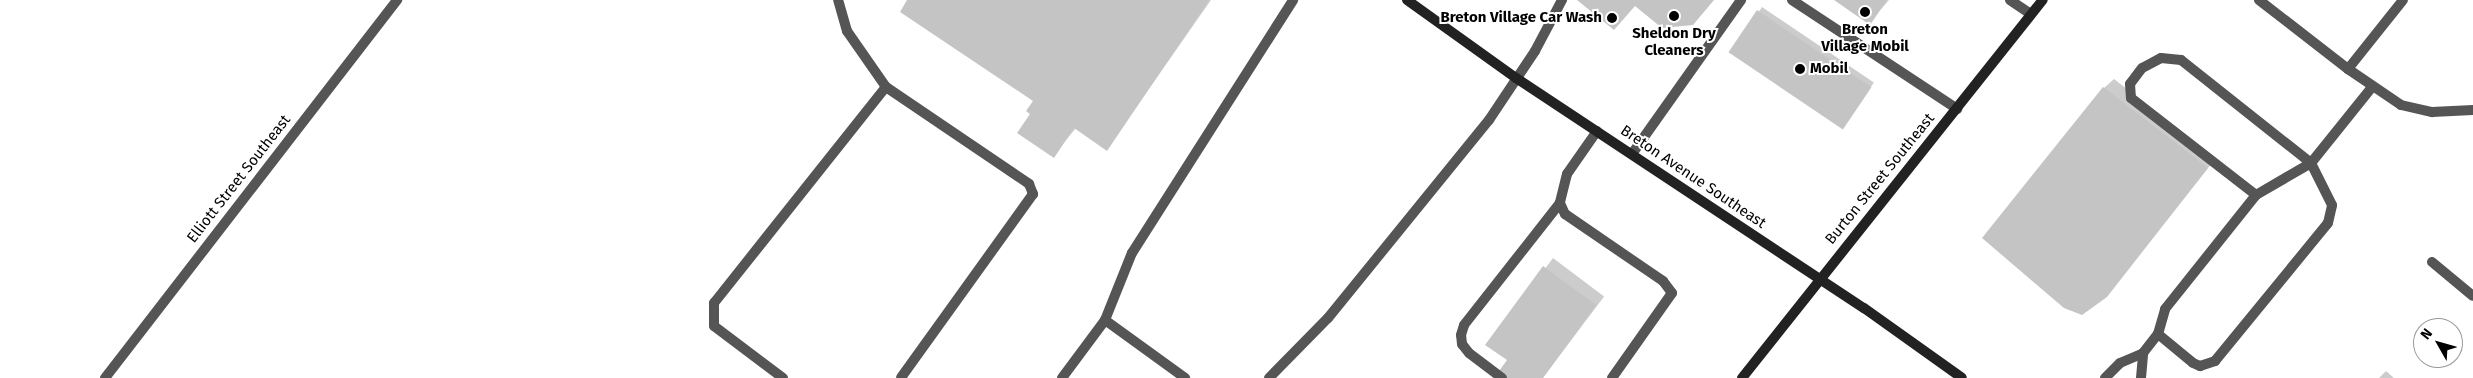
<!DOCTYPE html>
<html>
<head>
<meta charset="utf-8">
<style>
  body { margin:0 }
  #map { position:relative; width:2473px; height:378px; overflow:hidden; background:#fff; font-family:"Fira Sans",sans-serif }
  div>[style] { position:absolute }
  .shadow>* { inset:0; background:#0003; transform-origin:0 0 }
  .building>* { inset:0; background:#c4c4c4; transform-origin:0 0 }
  .lane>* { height:10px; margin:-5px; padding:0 5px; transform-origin:5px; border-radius:5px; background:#555 }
  .street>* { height:10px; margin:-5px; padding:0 5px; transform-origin:5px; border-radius:5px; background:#555 }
  .secondary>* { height:10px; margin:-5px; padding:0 5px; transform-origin:5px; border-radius:5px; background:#222 }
  .dots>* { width:14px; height:14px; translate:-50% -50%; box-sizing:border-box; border:2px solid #fff; border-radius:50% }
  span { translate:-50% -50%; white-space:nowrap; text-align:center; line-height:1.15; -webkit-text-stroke:4px #fff; paint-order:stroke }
  .poi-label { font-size:15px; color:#000; font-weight:700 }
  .right { translate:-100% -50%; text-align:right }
  .left { translate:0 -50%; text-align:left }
  .street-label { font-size:15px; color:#000 }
  .north { position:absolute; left:2413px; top:318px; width:50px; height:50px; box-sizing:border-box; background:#fff; border:1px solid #999; border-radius:50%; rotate:308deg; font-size:14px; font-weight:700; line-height:20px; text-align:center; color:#000 }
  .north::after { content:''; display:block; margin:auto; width:18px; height:22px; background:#000; clip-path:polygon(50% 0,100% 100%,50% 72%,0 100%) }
</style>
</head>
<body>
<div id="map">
  <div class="shadow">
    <i style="clip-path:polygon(909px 0,1211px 0,1107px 149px,1076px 128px,1053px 156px,1032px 113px,1035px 101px)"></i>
    <i style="clip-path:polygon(1836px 0,1889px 0,1869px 23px)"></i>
    <i style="left:1762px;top:7px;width:135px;height:54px;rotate:34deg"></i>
    <i style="clip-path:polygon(2114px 79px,2216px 158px,2106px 296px,2104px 88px)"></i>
    <i style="left:1553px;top:258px;width:64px;height:108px;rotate:37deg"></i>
    <i style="clip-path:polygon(2386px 371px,2394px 378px,2379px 378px)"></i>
  </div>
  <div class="building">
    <i style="clip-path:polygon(907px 0,1209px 0,1107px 151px,1074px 128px,1054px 158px,1017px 133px,1030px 114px,1026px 111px,1033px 101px,900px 12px)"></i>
    <i style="clip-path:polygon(1577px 0,1714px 0,1693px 25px,1662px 28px,1635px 6px,1614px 30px)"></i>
    <i style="clip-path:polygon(1834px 0,1887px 0,1870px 25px)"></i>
    <i style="left:1757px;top:10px;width:138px;height:51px;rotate:34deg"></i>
    <i style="clip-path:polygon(2103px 87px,2208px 168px,2107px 297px,2082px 315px,2064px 308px,1982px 238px)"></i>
    <i style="clip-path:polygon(1543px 266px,1596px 305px,1543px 378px,1494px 378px,1507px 360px,1485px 345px)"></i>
  </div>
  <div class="lane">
    <i style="left:1792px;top:0;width:198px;rotate:33.4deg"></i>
    <i style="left:2010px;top:0;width:25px;rotate:34deg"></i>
    <i style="left:2348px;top:69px;width:88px;rotate:-51.4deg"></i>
    <i style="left:886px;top:87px;width:173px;rotate:34.1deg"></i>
    <i style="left:1029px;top:184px;width:11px;rotate:68deg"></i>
    <i style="left:1033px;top:194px;width:226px;rotate:125.7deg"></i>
    <i style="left:1597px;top:131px;width:52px;rotate:124.9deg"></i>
    <i style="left:1567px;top:174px;width:30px;rotate:104deg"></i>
    <i style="left:1560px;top:203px;width:12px;rotate:66deg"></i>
    <i style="left:1565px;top:214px;width:119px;rotate:34.4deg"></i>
    <i style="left:1663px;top:281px;width:15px;rotate:53deg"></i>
    <i style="left:1672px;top:293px;width:104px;rotate:125.2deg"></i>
    <i style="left:1632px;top:154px;width:189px;rotate:-54.7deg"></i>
    <i style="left:2432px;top:262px;width:53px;rotate:39.7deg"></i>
    <i style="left:1105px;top:320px;width:99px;rotate:35.9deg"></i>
    <i style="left:2158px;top:334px;width:45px;rotate:39.6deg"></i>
    <i style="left:2193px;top:363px;width:8px;rotate:23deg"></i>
    <i style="left:2200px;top:366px;width:16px;rotate:-18deg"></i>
    <i style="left:2215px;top:361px;width:178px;rotate:-50.7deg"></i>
    <i style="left:2328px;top:223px;width:18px;rotate:-77deg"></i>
    <i style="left:2332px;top:205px;width:47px;rotate:-116.6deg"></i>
    <i style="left:2311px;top:163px;width:166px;rotate:-141.6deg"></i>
    <i style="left:2181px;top:60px;width:20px;rotate:-174deg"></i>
    <i style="left:2161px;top:58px;width:21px;rotate:152deg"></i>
    <i style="left:2142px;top:68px;width:20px;rotate:127deg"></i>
    <i style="left:2130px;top:84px;width:14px;rotate:86deg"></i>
    <i style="left:2131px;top:98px;width:158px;rotate:37.8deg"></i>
    <i style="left:783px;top:378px;width:86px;rotate:-143deg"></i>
    <i style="left:714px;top:326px;width:23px;rotate:-90deg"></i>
    <i style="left:714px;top:303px;width:276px;rotate:-51.5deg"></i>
    <i style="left:886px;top:87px;width:68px;rotate:-124.9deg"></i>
    <i style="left:847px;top:31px;width:32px;rotate:-106deg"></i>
    <i style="left:1062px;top:378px;width:72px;rotate:-53.4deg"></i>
    <i style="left:1105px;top:320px;width:72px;rotate:-68.1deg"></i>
    <i style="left:1132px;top:253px;width:300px;rotate:-57.5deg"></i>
    <i style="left:1269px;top:378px;width:84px;rotate:-45.5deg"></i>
    <i style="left:1328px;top:318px;width:255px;rotate:-50.9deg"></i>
    <i style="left:1489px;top:120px;width:83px;rotate:-56.3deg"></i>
    <i style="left:1535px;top:51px;width:58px;rotate:-62.1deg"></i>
    <i style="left:1502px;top:378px;width:41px;rotate:-142.9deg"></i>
    <i style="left:1469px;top:353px;width:11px;rotate:-128deg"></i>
    <i style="left:1462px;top:344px;width:9px;rotate:-96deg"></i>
    <i style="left:1461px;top:335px;width:10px;rotate:-73deg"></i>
    <i style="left:1464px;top:325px;width:155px;rotate:-51.8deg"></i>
    <i style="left:2105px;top:378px;width:21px;rotate:-45deg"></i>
    <i style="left:2120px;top:363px;width:25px;rotate:-23deg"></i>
    <i style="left:2143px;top:353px;width:24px;rotate:-52deg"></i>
    <i style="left:2158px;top:334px;width:26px;rotate:-74deg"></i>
    <i style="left:2165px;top:309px;width:146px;rotate:-51.4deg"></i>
    <i style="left:2256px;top:195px;width:64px;rotate:-30.2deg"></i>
    <i style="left:2311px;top:163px;width:97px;rotate:-51.2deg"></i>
    <i style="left:2141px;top:378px;width:25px;rotate:-85deg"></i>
  </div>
  <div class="street">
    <i style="left:2259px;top:0;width:113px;rotate:37.8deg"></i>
    <i style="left:2348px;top:69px;width:64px;rotate:34.2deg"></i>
    <i style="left:2401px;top:105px;width:32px;rotate:13deg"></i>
    <i style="left:2432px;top:112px;width:41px;rotate:-2.8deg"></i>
    <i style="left:105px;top:378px;width:478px;rotate:-52.3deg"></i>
  </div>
  <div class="secondary">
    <i style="left:1407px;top:0;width:134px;rotate:35.6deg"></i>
    <i style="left:1516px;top:78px;width:417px;rotate:33.5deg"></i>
    <i style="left:1864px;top:308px;width:120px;rotate:35.5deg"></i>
    <i style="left:1742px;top:378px;width:483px;rotate:-51.5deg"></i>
  </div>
  <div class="dots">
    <i style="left:1865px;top:12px;background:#000"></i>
    <i style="left:1674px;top:16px;background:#000"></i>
    <i style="left:1612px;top:18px;background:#000"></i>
    <i style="left:1800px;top:69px;background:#000"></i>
  </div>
  <div class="poi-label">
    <span class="right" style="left:1602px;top:18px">Breton Village Car Wash</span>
    <span style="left:1865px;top:38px">Breton<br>Village Mobil</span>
    <span style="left:1674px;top:42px">Sheldon Dry<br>Cleaners</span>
    <span class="left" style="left:1810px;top:69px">Mobil</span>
  </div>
  <div class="street-label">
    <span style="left:1693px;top:177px;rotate:34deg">Breton Avenue Southeast</span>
    <span style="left:239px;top:179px;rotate:-52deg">Elliott Street Southeast</span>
    <span style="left:1880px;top:179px;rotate:-51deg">Burton Street Southeast</span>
  </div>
  <div class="north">N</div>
</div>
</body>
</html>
